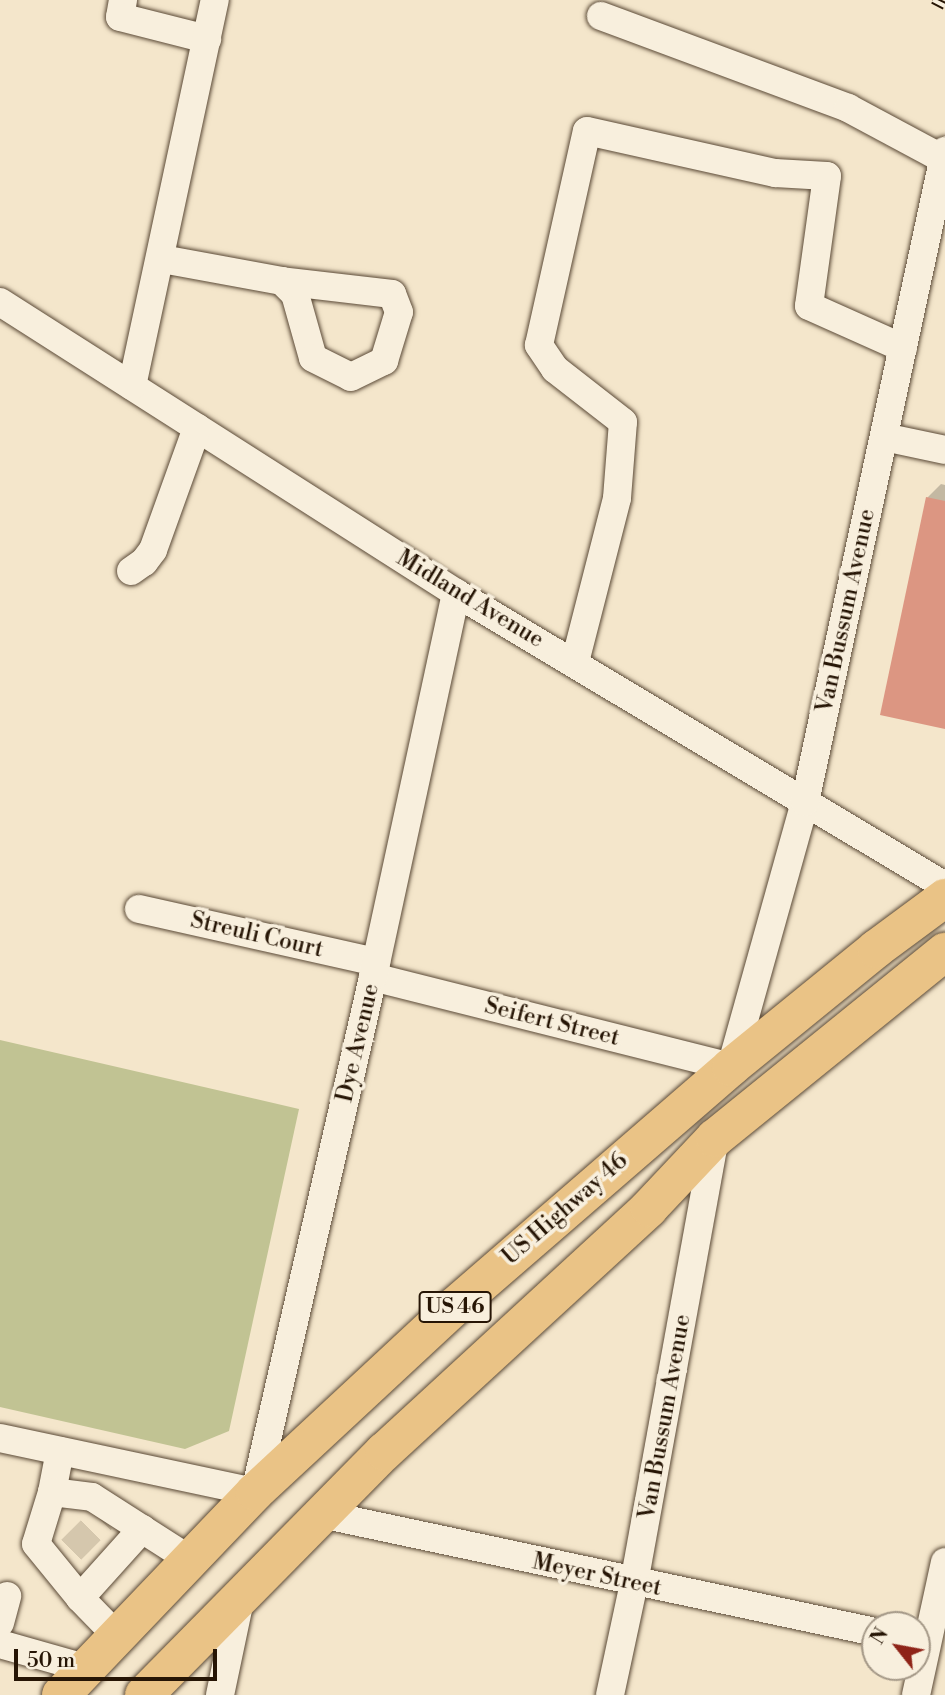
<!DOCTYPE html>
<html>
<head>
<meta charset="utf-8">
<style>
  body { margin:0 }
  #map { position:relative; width:945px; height:1695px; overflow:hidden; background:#f4e6cb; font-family:"Libre Bodoni",serif }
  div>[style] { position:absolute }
  .green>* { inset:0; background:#c1c393 }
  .shadow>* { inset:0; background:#0003 }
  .building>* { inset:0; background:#dc9682 }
  .minor-tunnel>* { height:28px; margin-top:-14px; transform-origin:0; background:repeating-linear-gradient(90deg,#d5c7ad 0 28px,transparent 0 42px) }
  .roads { filter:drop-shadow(0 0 2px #5a4936) drop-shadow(0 0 2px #5a4936) }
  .minor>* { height:28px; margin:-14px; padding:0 14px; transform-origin:14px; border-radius:14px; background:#f8efdd }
  .highway>* { height:38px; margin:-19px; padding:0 19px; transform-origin:19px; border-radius:19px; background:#eac386 }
  .rail>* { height:8px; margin-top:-4px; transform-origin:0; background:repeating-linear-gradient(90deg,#f8efdd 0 16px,#261505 0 32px); box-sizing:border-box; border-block:2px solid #261505 }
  span { translate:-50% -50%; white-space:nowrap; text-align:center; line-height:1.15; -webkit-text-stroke:7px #f8efdd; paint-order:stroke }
  .shield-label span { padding:2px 5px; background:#f8efdd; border:2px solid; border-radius:5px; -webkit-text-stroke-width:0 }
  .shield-label { font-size:21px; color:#261505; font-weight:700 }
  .street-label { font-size:23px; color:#261505 }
  .north { position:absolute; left:861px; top:1611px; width:70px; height:70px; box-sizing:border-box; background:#f8efdd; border:2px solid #a49887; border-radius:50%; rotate:301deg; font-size:19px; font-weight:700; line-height:28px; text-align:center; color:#261505 }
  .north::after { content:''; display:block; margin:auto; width:24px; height:32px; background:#8f2418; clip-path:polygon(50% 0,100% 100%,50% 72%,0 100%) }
  .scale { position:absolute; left:14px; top:1649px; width:203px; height:32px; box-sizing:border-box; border:4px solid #261505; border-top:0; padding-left:9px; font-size:21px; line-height:24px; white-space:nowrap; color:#261505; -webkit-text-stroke:5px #f8efdd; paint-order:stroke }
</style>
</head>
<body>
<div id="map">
  <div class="green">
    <i style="clip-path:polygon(0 1040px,299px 1109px,229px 1431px,185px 1449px,0 1407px)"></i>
  </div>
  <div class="shadow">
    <i style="clip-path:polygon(941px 484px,945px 485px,945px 727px,927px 498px)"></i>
  </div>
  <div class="building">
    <i style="clip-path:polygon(926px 497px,945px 501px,945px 729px,880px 715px)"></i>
  </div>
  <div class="minor-tunnel">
    <i style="left:71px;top:1550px;width:44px;rotate:-45deg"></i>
  </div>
  <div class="roads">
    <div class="minor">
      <i style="left:123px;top:0;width:17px;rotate:100deg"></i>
      <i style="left:120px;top:17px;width:90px;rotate:14.2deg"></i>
      <i style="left:601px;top:16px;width:264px;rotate:20.4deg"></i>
      <i style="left:848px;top:108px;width:108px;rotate:28.2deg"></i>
      <i style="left:162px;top:259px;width:122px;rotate:10.4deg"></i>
      <i style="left:282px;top:281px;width:18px;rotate:45deg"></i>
      <i style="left:295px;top:294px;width:66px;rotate:74.3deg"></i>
      <i style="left:313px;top:358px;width:42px;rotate:26.6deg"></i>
      <i style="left:351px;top:377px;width:37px;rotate:-26deg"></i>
      <i style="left:384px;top:361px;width:51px;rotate:-73deg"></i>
      <i style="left:399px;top:312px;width:19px;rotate:-111deg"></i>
      <i style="left:392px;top:294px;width:111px;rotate:-173.3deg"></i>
      <i style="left:0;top:302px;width:541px;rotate:32.54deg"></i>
      <i style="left:456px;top:593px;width:570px;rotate:30.93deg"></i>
      <i style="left:132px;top:386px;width:395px;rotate:-77.9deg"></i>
      <i style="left:884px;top:437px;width:62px;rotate:12deg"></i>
      <i style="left:131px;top:571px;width:16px;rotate:-35deg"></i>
      <i style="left:144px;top:562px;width:15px;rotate:-53deg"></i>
      <i style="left:153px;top:550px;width:130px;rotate:-70.2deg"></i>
      <i style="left:575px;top:662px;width:169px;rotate:-75.6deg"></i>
      <i style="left:617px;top:498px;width:76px;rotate:-85.5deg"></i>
      <i style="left:623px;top:422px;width:86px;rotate:-142.1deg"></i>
      <i style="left:555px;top:369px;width:29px;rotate:-124deg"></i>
      <i style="left:539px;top:345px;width:219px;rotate:-77.4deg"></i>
      <i style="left:587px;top:131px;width:193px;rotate:12.6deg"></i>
      <i style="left:775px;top:173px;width:52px;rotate:3.3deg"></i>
      <i style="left:827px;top:176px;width:131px;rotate:97.9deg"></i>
      <i style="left:809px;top:306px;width:103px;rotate:24.1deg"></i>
      <i style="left:139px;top:909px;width:243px;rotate:12.6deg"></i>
      <i style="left:373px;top:977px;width:369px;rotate:14.1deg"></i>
      <i style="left:731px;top:1067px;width:275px;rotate:-74.4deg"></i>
      <i style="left:805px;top:802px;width:666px;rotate:-77.86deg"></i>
      <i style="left:0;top:1438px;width:261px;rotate:12deg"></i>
      <i style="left:255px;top:1492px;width:528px;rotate:-77.09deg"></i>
      <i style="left:373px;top:977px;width:393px;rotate:-77.8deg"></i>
      <i style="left:60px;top:1451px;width:42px;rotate:101deg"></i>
      <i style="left:52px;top:1492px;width:54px;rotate:107.1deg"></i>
      <i style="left:36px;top:1544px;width:70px;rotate:50.8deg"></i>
      <i style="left:80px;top:1598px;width:52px;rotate:45.8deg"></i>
      <i style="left:52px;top:1492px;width:40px;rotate:7.1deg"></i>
      <i style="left:92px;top:1497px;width:115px;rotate:32.6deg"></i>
      <i style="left:321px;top:1514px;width:566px;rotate:12.02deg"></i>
      <i style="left:80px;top:1598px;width:93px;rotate:-48.1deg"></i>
      <i style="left:0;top:1623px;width:28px;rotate:-75deg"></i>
      <i style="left:0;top:1644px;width:88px;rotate:15.8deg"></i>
      <i style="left:220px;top:1695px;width:102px;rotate:-78.1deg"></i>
      <i style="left:610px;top:1695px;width:115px;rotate:-77.9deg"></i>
      <i style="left:634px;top:1583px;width:452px;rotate:-79.7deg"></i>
      <i style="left:916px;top:1695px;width:136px;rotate:-77.7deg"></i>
    </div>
    <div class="highway">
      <i style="left:61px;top:1695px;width:281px;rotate:-46.3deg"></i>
      <i style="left:255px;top:1492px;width:272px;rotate:-42.9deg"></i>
      <i style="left:454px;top:1307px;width:367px;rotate:-40.9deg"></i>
      <i style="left:731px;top:1067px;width:187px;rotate:-39.1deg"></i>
      <i style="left:876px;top:949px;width:86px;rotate:-36.5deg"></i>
      <i style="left:144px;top:1695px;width:342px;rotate:-45.4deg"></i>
      <i style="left:384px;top:1452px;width:360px;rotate:-42.6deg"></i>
      <i style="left:649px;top:1208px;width:96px;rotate:-46.7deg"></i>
      <i style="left:715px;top:1138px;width:296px;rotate:-39deg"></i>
    </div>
  </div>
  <div class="rail">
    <i style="left:933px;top:0;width:13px;rotate:27deg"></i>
  </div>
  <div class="shield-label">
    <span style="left:455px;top:1307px">US 46</span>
  </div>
  <div class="street-label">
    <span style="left:470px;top:599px;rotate:31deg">Midland Avenue</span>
    <span style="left:846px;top:611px;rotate:-78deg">Van Bussum Avenue</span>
    <span style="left:257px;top:935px;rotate:13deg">Streuli Court</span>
    <span style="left:552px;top:1022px;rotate:14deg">Seifert Street</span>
    <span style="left:358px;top:1043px;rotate:-77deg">Dye Avenue</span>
    <span style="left:565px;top:1209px;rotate:-41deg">US Highway 46</span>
    <span style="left:665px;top:1417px;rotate:-80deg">Van Bussum Avenue</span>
    <span style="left:597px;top:1575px;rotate:12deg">Meyer Street</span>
  </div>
  <div class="north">N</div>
  <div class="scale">50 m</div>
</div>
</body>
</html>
